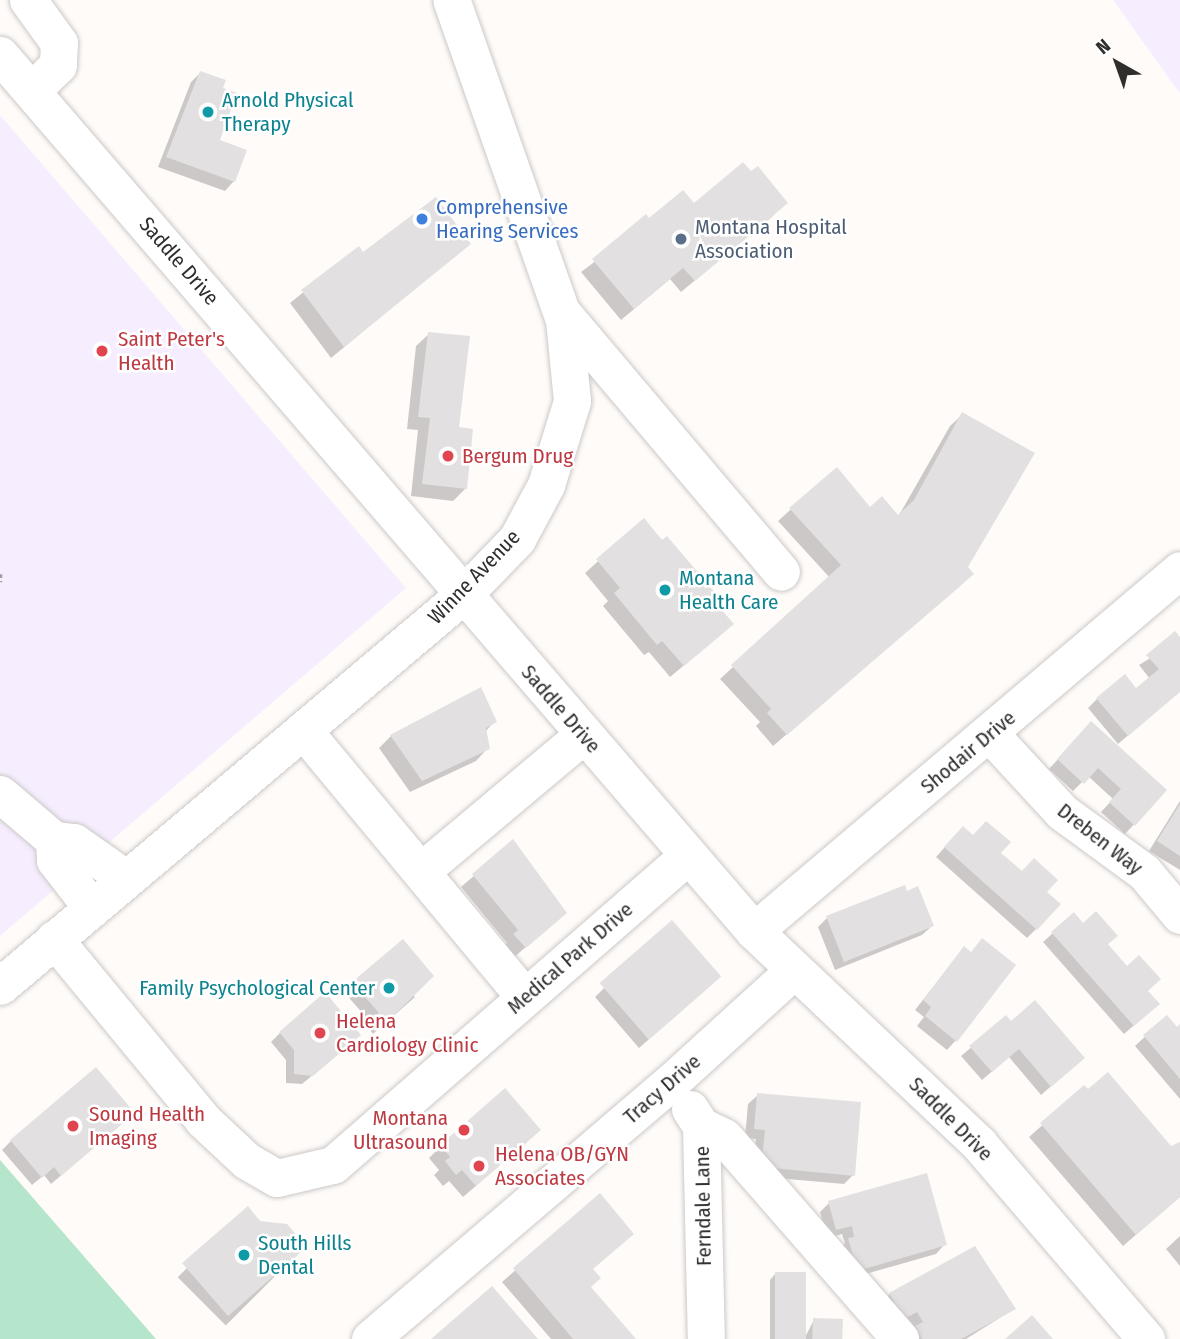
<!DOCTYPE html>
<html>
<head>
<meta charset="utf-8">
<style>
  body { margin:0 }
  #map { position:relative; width:1180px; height:1339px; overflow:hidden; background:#fefbf9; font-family:"Fira Sans Condensed",sans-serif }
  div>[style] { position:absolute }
  .medical>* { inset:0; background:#f6eeff }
  .green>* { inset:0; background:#b5e5cb }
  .shadow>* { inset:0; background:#0003; transform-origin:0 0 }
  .building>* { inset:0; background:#e3e0e1; transform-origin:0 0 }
  .path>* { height:4.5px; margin-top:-2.25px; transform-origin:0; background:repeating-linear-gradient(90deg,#a3a19f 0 3.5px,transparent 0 7px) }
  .roads { filter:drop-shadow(0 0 2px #ccc9c7) drop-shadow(0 0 2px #ccc9c7) }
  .minor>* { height:37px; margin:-18.5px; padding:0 18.5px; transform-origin:18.5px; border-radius:18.5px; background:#fff }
  .dots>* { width:19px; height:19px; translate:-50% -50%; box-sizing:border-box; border:4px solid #fff; border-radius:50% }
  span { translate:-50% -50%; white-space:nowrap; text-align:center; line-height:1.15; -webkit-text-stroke:5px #fff; paint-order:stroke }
  .culture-label { font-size:21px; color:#0d838f }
  .left { translate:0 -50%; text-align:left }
  .right { translate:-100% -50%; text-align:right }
  .shop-label { font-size:21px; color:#366cbe }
  .service-label { font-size:21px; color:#4e5e75 }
  .street-label { font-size:21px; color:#2f2e2d }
  .health-label { font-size:21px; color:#be3a42 }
  .north { position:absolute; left:1082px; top:28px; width:70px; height:70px; -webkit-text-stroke:5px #fff; paint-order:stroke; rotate:320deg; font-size:19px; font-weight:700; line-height:28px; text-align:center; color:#2f2e2d }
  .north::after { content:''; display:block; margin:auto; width:24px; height:32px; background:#2f2e2d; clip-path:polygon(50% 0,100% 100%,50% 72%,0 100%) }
</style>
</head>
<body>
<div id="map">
  <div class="medical">
    <i style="clip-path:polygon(1113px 0,1180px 0,1180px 93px,1173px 84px)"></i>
    <i style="clip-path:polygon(0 115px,406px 588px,0 936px)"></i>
  </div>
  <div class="green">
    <i style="clip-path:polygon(0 1160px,156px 1339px,0 1339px)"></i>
  </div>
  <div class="shadow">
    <i style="clip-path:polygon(200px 73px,218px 141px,234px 181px,225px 191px,158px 167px,191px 82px)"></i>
    <i style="clip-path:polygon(694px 205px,774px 215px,681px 292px,670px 279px,621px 320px,581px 272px,649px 221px)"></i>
    <i style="clip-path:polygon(469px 244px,331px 358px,290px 303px,358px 248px,363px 254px)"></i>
    <i style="clip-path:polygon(429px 334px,457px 428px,465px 489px,453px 501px,411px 496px,418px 430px,407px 429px,416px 346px)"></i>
    <i style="clip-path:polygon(963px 414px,966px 567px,960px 586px,773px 746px,756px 726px,760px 722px,720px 679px,830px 578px,778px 521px,836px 469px,870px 509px,898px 517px,950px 426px)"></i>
    <i style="clip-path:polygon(643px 521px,711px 600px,719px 636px,670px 677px,649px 652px,644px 655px,603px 606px,608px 601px,585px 573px)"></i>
    <i style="clip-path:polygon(1180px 640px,1180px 691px,1118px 744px,1088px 708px,1097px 699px,1136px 691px,1150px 679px,1139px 665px)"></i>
    <i style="clip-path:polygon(495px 721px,485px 732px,488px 748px,476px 761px,410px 792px,379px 748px,391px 736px)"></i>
    <i style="clip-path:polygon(1082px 733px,1165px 791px,1125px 834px,1101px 812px,1113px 799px,1088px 776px,1073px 791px,1049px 769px)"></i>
    <i style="clip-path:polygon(1180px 801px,1180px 870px,1149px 851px)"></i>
    <i style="clip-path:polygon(954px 837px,999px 853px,1045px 892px,1036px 929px,1027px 938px,936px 857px)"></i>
    <i style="clip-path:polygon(513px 842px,565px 913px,512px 959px,502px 947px,507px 943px,461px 887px)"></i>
    <i style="clip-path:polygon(827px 918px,932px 926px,922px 935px,835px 970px,818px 927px)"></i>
    <i style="clip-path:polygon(672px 922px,710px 986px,639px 1048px,595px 997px)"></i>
    <i style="clip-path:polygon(1083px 925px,1146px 991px,1148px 1013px,1124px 1034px,1043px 942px,1053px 933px)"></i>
    <i style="clip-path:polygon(964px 948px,956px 1040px,947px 1050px,917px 1026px,924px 1017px,915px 1010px)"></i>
    <i style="clip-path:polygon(354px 983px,412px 994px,415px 997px,373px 1034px,368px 1027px,371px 1023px,344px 992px)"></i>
    <i style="clip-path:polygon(1166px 1017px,1176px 1029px,1180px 1026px,1180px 1099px,1135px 1046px)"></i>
    <i style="clip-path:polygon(1006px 1018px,1073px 1067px,1041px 1095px,1009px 1057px,982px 1080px,961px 1056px)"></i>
    <i style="clip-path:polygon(280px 1033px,350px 1044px,302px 1084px,286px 1083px,286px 1060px,271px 1042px)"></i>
    <i style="clip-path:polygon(1084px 1088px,1171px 1148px,1180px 1145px,1180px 1197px,1123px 1246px,1029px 1137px)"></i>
    <i style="clip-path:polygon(758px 1095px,853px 1175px,844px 1184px,753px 1176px,756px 1139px,745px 1138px,748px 1104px)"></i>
    <i style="clip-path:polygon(124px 1122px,51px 1184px,44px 1175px,32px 1185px,2px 1150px,11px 1141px)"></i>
    <i style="clip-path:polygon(527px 1142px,463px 1197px,449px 1181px,443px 1186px,434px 1175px,439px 1170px,429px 1158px,441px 1146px)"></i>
    <i style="clip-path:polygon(600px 1196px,589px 1287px,633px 1339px,551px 1339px,502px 1282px)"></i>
    <i style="clip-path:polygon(829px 1203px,945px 1244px,936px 1254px,848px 1279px,839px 1249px,845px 1243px,842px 1234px,827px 1238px,820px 1212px)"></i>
    <i style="left:247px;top:1208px;width:68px;height:98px;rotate:45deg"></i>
    <i style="clip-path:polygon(1180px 1236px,1180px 1266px,1166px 1249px)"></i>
    <i style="clip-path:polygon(775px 1274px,805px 1337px,814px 1320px,841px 1339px,770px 1339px,770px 1280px)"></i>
    <i style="clip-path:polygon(890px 1294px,1014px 1309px,966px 1339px,908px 1339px,913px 1330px,908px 1320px,894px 1327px,881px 1303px)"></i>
  </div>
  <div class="building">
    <i style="clip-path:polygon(200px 71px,226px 80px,223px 88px,237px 93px,220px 140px,247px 150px,235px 182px,166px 157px)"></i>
    <i style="clip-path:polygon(743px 162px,751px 171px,758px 166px,788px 203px,695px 281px,683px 268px,634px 309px,592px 259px,646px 214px,649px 218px,683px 190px,694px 203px)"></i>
    <i style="clip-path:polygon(436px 197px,471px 244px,344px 347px,301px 290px,359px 246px,363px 252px)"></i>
    <i style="clip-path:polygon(428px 332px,470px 336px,459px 427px,473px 429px,467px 489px,422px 484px,430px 418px,418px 417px)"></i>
    <i style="clip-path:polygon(962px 412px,1035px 453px,968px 567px,974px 574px,787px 735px,767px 713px,771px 709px,731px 665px,841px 565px,789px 508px,837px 467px,870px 507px,882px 496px,898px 515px,914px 500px)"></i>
    <i style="clip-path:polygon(644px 518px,662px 540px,667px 536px,718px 596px,713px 600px,734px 624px,684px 666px,662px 641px,657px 645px,614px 593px,620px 588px,596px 559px)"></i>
    <i style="clip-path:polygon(1175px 631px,1180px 637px,1180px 692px,1128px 736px,1096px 698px,1125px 674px,1136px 688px,1159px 669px,1146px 655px)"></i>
    <i style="clip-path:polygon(481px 687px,497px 722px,486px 728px,490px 749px,422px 781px,390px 735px)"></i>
    <i style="clip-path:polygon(1091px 721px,1167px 790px,1135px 826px,1109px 802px,1121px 789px,1098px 768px,1084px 784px,1057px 759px)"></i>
    <i style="clip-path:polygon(1180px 804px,1180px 856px,1157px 841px)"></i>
    <i style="clip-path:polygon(986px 821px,1011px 842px,1001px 853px,1022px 871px,1034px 858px,1058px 880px,1047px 892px,1061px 904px,1037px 930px,944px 847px,963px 826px,973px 835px)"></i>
    <i style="clip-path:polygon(513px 839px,567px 913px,526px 948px,513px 934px,518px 930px,472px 874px)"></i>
    <i style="clip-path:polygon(905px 885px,907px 891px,918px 886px,934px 926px,844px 962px,826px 916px)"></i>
    <i style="clip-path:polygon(1096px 911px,1118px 936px,1108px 944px,1127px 966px,1139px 955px,1161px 979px,1148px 991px,1160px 1004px,1134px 1026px,1051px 932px,1074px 912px,1083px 923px)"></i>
    <i style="left:672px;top:920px;width:75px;height:96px;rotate:49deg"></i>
    <i style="clip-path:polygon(982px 938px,1016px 965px,957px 1042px,925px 1016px,931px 1007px,923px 1000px,964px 946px,971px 952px)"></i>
    <i style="clip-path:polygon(403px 939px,434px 976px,383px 1026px,375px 1016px,379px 1013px,352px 982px)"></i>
    <i style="clip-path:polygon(325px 992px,361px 1035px,313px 1076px,294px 1074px,294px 1050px,279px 1032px)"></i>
    <i style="clip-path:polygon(1035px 1000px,1085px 1058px,1051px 1087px,1019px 1049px,992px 1072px,969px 1046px,1006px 1015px,1011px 1021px)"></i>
    <i style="clip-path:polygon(1167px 1015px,1177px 1027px,1180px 1024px,1180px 1079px,1143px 1035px)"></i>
    <i style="clip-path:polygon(96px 1067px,135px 1113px,61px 1176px,54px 1167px,42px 1178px,10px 1140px)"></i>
    <i style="clip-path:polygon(1108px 1072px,1171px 1146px,1180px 1142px,1180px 1197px,1136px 1235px,1040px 1123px,1084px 1085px,1088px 1089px)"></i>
    <i style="clip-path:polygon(505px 1088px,541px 1130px,476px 1186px,462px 1170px,456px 1175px,445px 1161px,450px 1157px,440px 1145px)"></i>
    <i style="clip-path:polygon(757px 1093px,861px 1102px,855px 1176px,761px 1167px,765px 1130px,754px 1129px)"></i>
    <i style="clip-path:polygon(927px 1173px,947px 1245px,857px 1271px,848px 1238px,854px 1237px,852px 1226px,836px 1230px,828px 1201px)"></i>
    <i style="clip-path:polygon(600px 1193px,634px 1234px,593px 1269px,601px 1278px,591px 1287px,636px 1339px,573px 1339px,513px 1268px)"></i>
    <i style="clip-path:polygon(248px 1206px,260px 1221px,287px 1224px,307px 1247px,228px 1316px,182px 1263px)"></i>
    <i style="clip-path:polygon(975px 1246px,1016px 1309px,961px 1339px,922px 1339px,915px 1326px,923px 1322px,917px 1312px,904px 1319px,889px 1293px)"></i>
    <i style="left:775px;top:1272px;width:31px;height:67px"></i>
    <i style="clip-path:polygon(492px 1286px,538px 1339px,431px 1339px)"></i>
    <i style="clip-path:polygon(1032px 1315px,1053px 1339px,1005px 1339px)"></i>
    <i style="left:813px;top:1318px;width:30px;height:21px;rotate:2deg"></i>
  </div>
  <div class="path">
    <i style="left:0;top:574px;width:8px;rotate:90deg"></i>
  </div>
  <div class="roads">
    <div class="minor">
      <i style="left:28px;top:0;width:53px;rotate:54.2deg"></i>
      <i style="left:59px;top:43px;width:22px;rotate:93deg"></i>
      <i style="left:58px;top:65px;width:37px;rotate:136deg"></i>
      <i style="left:0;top:55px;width:1156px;rotate:49.28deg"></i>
      <i style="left:754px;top:931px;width:310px;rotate:43.4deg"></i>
      <i style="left:979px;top:1144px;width:257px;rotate:49.4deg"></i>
      <i style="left:564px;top:315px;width:336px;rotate:49.8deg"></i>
      <i style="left:303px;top:730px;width:347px;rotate:50.3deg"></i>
      <i style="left:990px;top:734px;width:106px;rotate:47.3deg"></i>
      <i style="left:1062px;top:812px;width:102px;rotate:36.2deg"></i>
      <i style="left:1144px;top:872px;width:56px;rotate:50.1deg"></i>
      <i style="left:0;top:794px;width:71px;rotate:40.4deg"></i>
      <i style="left:54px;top:840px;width:20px;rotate:6deg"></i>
      <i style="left:74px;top:842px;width:62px;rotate:35.2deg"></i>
      <i style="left:54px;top:840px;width:20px;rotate:87deg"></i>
      <i style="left:55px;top:860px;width:61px;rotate:52.4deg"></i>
      <i style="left:421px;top:871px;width:212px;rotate:-40deg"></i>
      <i style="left:754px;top:931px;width:558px;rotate:-40.28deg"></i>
      <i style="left:54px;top:939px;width:234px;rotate:50.5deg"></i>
      <i style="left:203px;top:1120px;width:60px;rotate:43deg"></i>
      <i style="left:247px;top:1161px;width:34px;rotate:30deg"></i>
      <i style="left:277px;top:1178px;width:57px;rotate:-13.1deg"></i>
      <i style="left:333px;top:1165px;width:471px;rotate:-41.1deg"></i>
      <i style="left:0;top:986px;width:606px;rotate:-40.18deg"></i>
      <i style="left:463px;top:595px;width:78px;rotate:-46deg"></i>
      <i style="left:517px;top:539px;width:61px;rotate:-61.8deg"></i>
      <i style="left:546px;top:485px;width:88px;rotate:-72.8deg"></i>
      <i style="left:572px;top:401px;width:81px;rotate:-95.6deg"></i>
      <i style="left:564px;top:320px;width:339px;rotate:-109.4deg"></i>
      <i style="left:690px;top:1109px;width:20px;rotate:57deg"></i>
      <i style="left:701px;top:1126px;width:213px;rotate:88.7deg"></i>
      <i style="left:701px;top:1126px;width:25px;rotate:26deg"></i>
      <i style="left:724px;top:1137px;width:268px;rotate:48.9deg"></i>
      <i style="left:370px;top:1339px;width:396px;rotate:-40.5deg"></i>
      <i style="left:671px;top:1082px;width:164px;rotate:-42.3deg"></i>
    </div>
  </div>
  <div class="dots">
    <i style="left:208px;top:112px;background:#0f9aa8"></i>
    <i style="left:422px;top:219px;background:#3f7fe0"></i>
    <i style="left:681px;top:239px;background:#5c6f8a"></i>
    <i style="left:102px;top:351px;background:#e0444e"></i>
    <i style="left:448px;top:456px;background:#e0444e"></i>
    <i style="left:665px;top:590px;background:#0f9aa8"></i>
    <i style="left:389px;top:988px;background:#0f9aa8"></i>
    <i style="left:320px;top:1033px;background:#e0444e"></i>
    <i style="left:73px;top:1126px;background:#e0444e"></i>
    <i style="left:464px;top:1130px;background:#e0444e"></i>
    <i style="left:479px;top:1166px;background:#e0444e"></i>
    <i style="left:244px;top:1255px;background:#0f9aa8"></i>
  </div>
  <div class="culture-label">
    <span class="left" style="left:222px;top:112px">Arnold Physical<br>Therapy</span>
    <span class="left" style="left:679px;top:590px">Montana<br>Health Care</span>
    <span class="right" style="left:375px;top:988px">Family Psychological Center</span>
    <span class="left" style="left:258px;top:1255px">South Hills<br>Dental</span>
  </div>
  <div class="shop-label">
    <span class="left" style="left:436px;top:219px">Comprehensive<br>Hearing Services</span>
  </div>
  <div class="service-label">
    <span class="left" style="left:695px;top:239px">Montana Hospital<br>Association</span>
  </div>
  <div class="street-label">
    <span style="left:179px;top:261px;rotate:49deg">Saddle Drive</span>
    <span style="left:474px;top:577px;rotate:-46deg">Winne Avenue</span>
    <span style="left:561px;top:709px;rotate:49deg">Saddle Drive</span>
    <span style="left:968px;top:752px;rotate:-40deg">Shodair Drive</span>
    <span style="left:1100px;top:839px;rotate:38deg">Dreben Way</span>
    <span style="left:570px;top:958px;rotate:-41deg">Medical Park Drive</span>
    <span style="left:662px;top:1089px;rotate:-41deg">Tracy Drive</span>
    <span style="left:951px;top:1119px;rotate:45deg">Saddle Drive</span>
    <span style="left:703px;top:1206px;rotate:-91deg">Ferndale Lane</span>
  </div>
  <div class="health-label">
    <span class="left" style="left:118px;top:351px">Saint Peter's<br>Health</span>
    <span class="left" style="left:462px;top:456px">Bergum Drug</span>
    <span class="left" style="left:336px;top:1033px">Helena<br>Cardiology Clinic</span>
    <span class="left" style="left:89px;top:1126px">Sound Health<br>Imaging</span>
    <span class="right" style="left:448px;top:1130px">Montana<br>Ultrasound</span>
    <span class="left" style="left:495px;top:1166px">Helena OB/GYN<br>Associates</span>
  </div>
  <div class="north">N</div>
</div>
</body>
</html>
